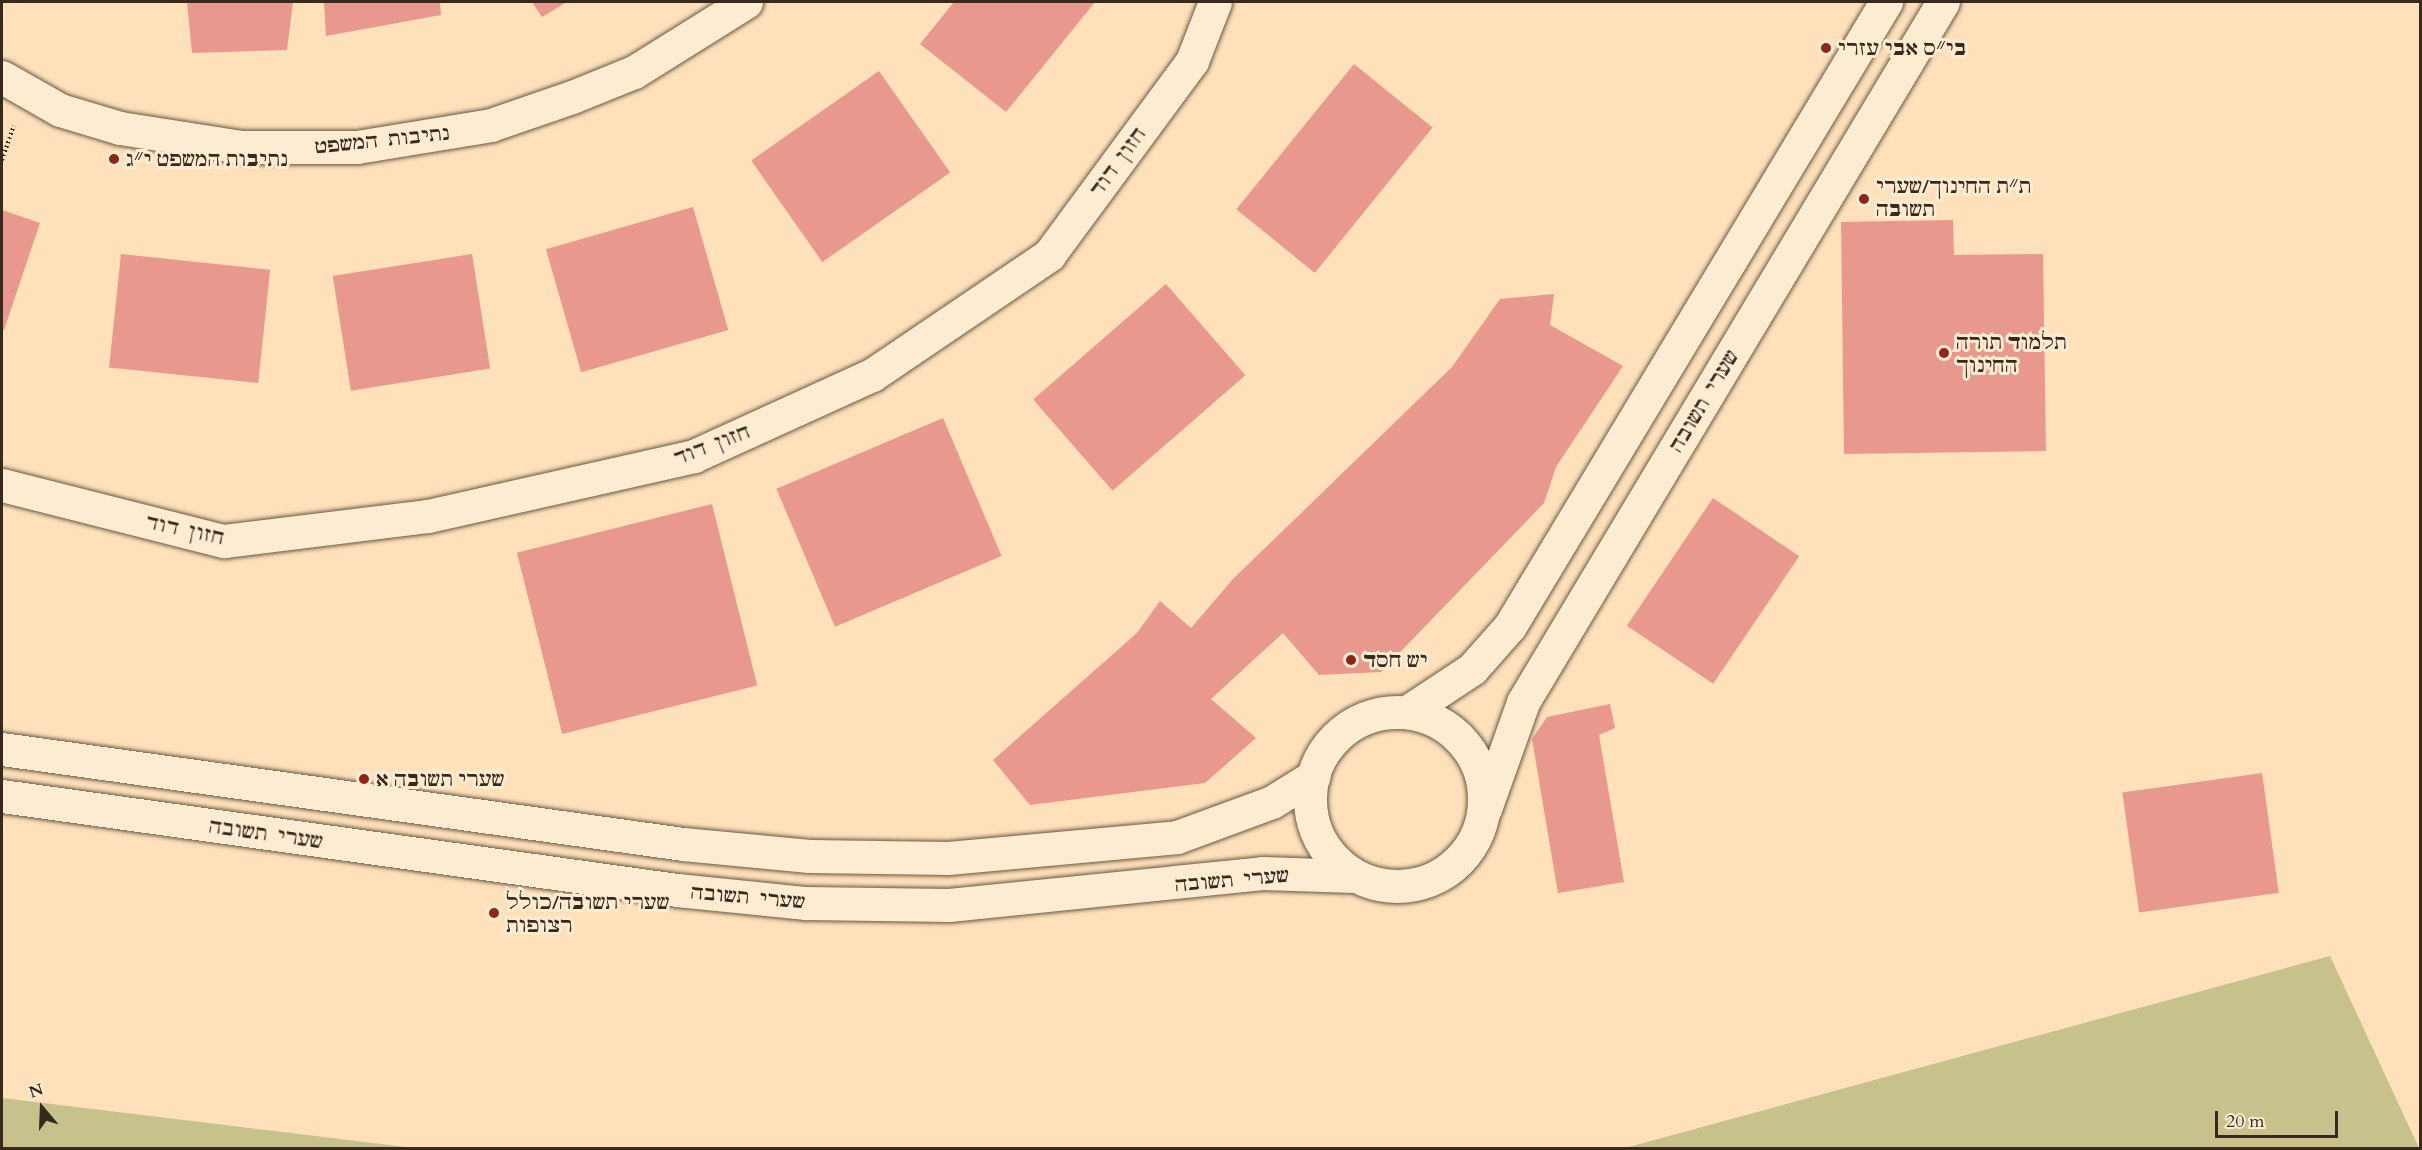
<!DOCTYPE html>
<html>
<head>
<meta charset="utf-8">
<style>
  body { margin:0 }
  #map { position:relative; width:2422px; height:1150px; overflow:hidden; background:#fee1ba; font-family:Cardo,"Frank Ruhl Libre",serif }
  div>[style] { position:absolute }
  .green>* { inset:0; background:#c7c18b }
  .building>* { inset:0; background:#e9988e; transform-origin:0 0 }
  .path>* { height:4px; margin-top:-2px; transform-origin:0; background:repeating-linear-gradient(90deg,#37291d 0 1.5px,transparent 0 4.5px) }
  .roads { filter:drop-shadow(0 0 2px #695744) drop-shadow(0 0 2px #695744) }
  .minor>* { height:33px; margin:-16.5px; padding:0 16.5px; transform-origin:16.5px; border-radius:16.5px; background:#feecd2 }
  .minor>.ring { margin:-16.5px; padding:0; box-sizing:content-box; background:none; border:33px solid #feecd2; border-radius:50% }
  .dots>* { width:16px; height:16px; translate:-50% -50%; box-sizing:border-box; border:3px solid #feecd2; border-radius:50% }
  span { translate:-50% -50%; white-space:nowrap; text-align:center; line-height:1.15; -webkit-text-stroke:6px #feecd2; paint-order:stroke }
  .poi-label { font-size:20px; color:#37291d; font-weight:700 }
  .left { translate:0 -50%; text-align:left }
  .street-label { font-size:20px; color:#37291d }
  .frame { position:absolute; inset:0; border:3px solid #37291d; pointer-events:none }
  .north { position:absolute; left:12px; top:1078px; width:60px; height:60px; -webkit-text-stroke:4px #feecd2; paint-order:stroke; rotate:341deg; font-size:16px; font-weight:700; line-height:24px; text-align:center; color:#37291d }
  .north::after { content:''; display:block; margin:auto; width:21px; height:27px; background:#37291d; clip-path:polygon(50% 0,100% 100%,50% 72%,0 100%) }
  .scale { position:absolute; left:2215px; top:1111px; width:123px; height:27px; box-sizing:border-box; border:3px solid #37291d; border-top:0; padding-left:8px; font-size:18px; line-height:21px; white-space:nowrap; color:#37291d; -webkit-text-stroke:4px #feecd2; paint-order:stroke }
</style>
</head>
<body>
<div id="map">
  <div class="green">
    <i style="clip-path:polygon(2330px 956px,2419px 1148px,1625px 1148px)"></i>
    <i style="clip-path:polygon(2px 1098px,414px 1148px,2px 1148px)"></i>
  </div>
  <div class="building">
    <i style="clip-path:polygon(187px 2px,293px 2px,287px 50px,192px 53px)"></i>
    <i style="clip-path:polygon(324px 2px,440px 2px,441px 15px,326px 36px)"></i>
    <i style="clip-path:polygon(532px 2px,567px 2px,542px 17px)"></i>
    <i style="clip-path:polygon(954px 2px,1095px 2px,1006px 112px,920px 44px)"></i>
    <i style="left:1354px;top:64px;width:101px;height:187px;rotate:39deg"></i>
    <i style="left:879px;top:71px;width:124px;height:156px;rotate:55deg"></i>
    <i style="left:693px;top:207px;width:128px;height:153px;rotate:74deg"></i>
    <i style="clip-path:polygon(2px 210px,40px 223px,4px 330px,2px 329px)"></i>
    <i style="clip-path:polygon(1953px 220px,1954px 255px,2043px 254px,2046px 451px,1844px 454px,1841px 222px)"></i>
    <i style="left:121px;top:254px;width:150px;height:114px;rotate:6deg"></i>
    <i style="left:472px;top:254px;width:116px;height:141px;rotate:81deg"></i>
    <i style="left:1166px;top:284px;width:121px;height:176px;rotate:49deg"></i>
    <i style="clip-path:polygon(1554px 294px,1550px 325px,1623px 366px,1556px 467px,1544px 503px,1381px 672px,1319px 675px,1283px 633px,1211px 699px,1256px 738px,1205px 783px,1030px 805px,993px 760px,1137px 633px,1160px 601px,1191px 628px,1233px 579px,1452px 367px,1500px 299px)"></i>
    <i style="left:943px;top:418px;width:150px;height:181px;rotate:67deg"></i>
    <i style="left:1713px;top:498px;width:104px;height:154px;rotate:34deg"></i>
    <i style="left:712px;top:504px;width:187px;height:201px;rotate:76deg"></i>
    <i style="clip-path:polygon(1610px 704px,1615px 728px,1599px 735px,1624px 882px,1558px 893px,1532px 739px,1547px 717px)"></i>
    <i style="left:2262px;top:773px;width:121px;height:141px;rotate:82deg"></i>
  </div>
  <div class="path">
    <i style="left:2px;top:160px;width:36px;rotate:-71deg"></i>
  </div>
  <div class="roads">
    <div class="minor">
      <i style="left:2px;top:77px;width:67px;rotate:29.6deg"></i>
      <i style="left:60px;top:110px;width:63px;rotate:16.7deg"></i>
      <i style="left:120px;top:128px;width:123px;rotate:8.9deg"></i>
      <i style="left:242px;top:147px;width:115px"></i>
      <i style="left:357px;top:147px;width:136px;rotate:-9.3deg"></i>
      <i style="left:491px;top:125px;width:86px;rotate:-19.1deg"></i>
      <i style="left:572px;top:97px;width:67px;rotate:-22deg"></i>
      <i style="left:634px;top:72px;width:132px;rotate:-32deg"></i>
      <i style="left:2px;top:485px;width:229px;rotate:14.2deg"></i>
      <i style="left:224px;top:541px;width:206px;rotate:-7deg"></i>
      <i style="left:428px;top:516px;width:273px;rotate:-12.7deg"></i>
      <i style="left:694px;top:456px;width:196px;rotate:-24.5deg"></i>
      <i style="left:872px;top:375px;width:214px;rotate:-34.1deg"></i>
      <i style="left:1049px;top:255px;width:241px;rotate:-53.6deg"></i>
      <i style="left:1192px;top:61px;width:63px;rotate:-68.7deg"></i>
      <i class="ring" style="left:1310px;top:712px;width:141px;height:141px"></i>
      <i style="left:1407px;top:712px;width:78px;rotate:-33.5deg"></i>
      <i style="left:1472px;top:669px;width:57px;rotate:-48.5deg"></i>
      <i style="left:1510px;top:626px;width:729px;rotate:-58.93deg"></i>
      <i style="left:2px;top:749px;width:688px;rotate:7.94deg"></i>
      <i style="left:683px;top:844px;width:127px;rotate:5.4deg"></i>
      <i style="left:809px;top:856px;width:139px;rotate:0.8deg"></i>
      <i style="left:948px;top:858px;width:230px;rotate:-5.2deg"></i>
      <i style="left:1177px;top:837px;width:101px;rotate:-20.2deg"></i>
      <i style="left:1272px;top:802px;width:49px;rotate:-31.8deg"></i>
      <i style="left:2px;top:796px;width:682px;rotate:7.93deg"></i>
      <i style="left:677px;top:890px;width:130px;rotate:5.8deg"></i>
      <i style="left:806px;top:903px;width:143px;rotate:0.8deg"></i>
      <i style="left:949px;top:905px;width:315px;rotate:-5.8deg"></i>
      <i style="left:1262px;top:873px;width:92px;rotate:1.9deg"></i>
      <i style="left:1485px;top:809px;width:114px;rotate:-70.4deg"></i>
      <i style="left:1523px;top:702px;width:816px;rotate:-59.04deg"></i>
    </div>
  </div>
  <div class="dots">
    <i style="left:1826px;top:48px;background:#8f2418"></i>
    <i style="left:114px;top:159px;background:#8f2418"></i>
    <i style="left:1864px;top:199px;background:#8f2418"></i>
    <i style="left:1944px;top:353px;background:#8f2418"></i>
    <i style="left:1351px;top:660px;background:#8f2418"></i>
    <i style="left:364px;top:779px;background:#8f2418"></i>
    <i style="left:494px;top:913px;background:#8f2418"></i>
  </div>
  <div class="poi-label">
    <span class="left" style="left:1838px;top:48px">בי״ס אבי עזרי</span>
    <span class="left" style="left:126px;top:159px">נתיבות המשפט י״ג</span>
    <span class="left" style="left:1876px;top:198px">ת״ת החינוך/שערי<br>תשובה</span>
    <span class="left" style="left:1956px;top:354px">תלמוד תורה<br>החינוך</span>
    <span class="left" style="left:1363px;top:660px">יש חסד</span>
    <span class="left" style="left:376px;top:779px">שערי תשובה א</span>
    <span class="left" style="left:506px;top:914px">שערי תשובה/כולל<br>רצופות</span>
  </div>
  <div class="street-label">
    <span style="left:382px;top:140px;rotate:-6deg">נתיבות המשפט</span>
    <span style="left:1118px;top:162px;rotate:-54deg">חזון דוד</span>
    <span style="left:1704px;top:401px;rotate:-59deg">שערי תשובה</span>
    <span style="left:712px;top:445px;rotate:-21deg">חזון דוד</span>
    <span style="left:185px;top:530px;rotate:12deg">חזון דוד</span>
    <span style="left:266px;top:834px;rotate:8deg">שערי תשובה</span>
    <span style="left:1232px;top:880px;rotate:-5deg">שערי תשובה</span>
    <span style="left:748px;top:897px;rotate:5deg">שערי תשובה</span>
  </div>
  <div class="frame"></div>
  <div class="north">N</div>
  <div class="scale">20 m</div>
</div>
</body>
</html>
